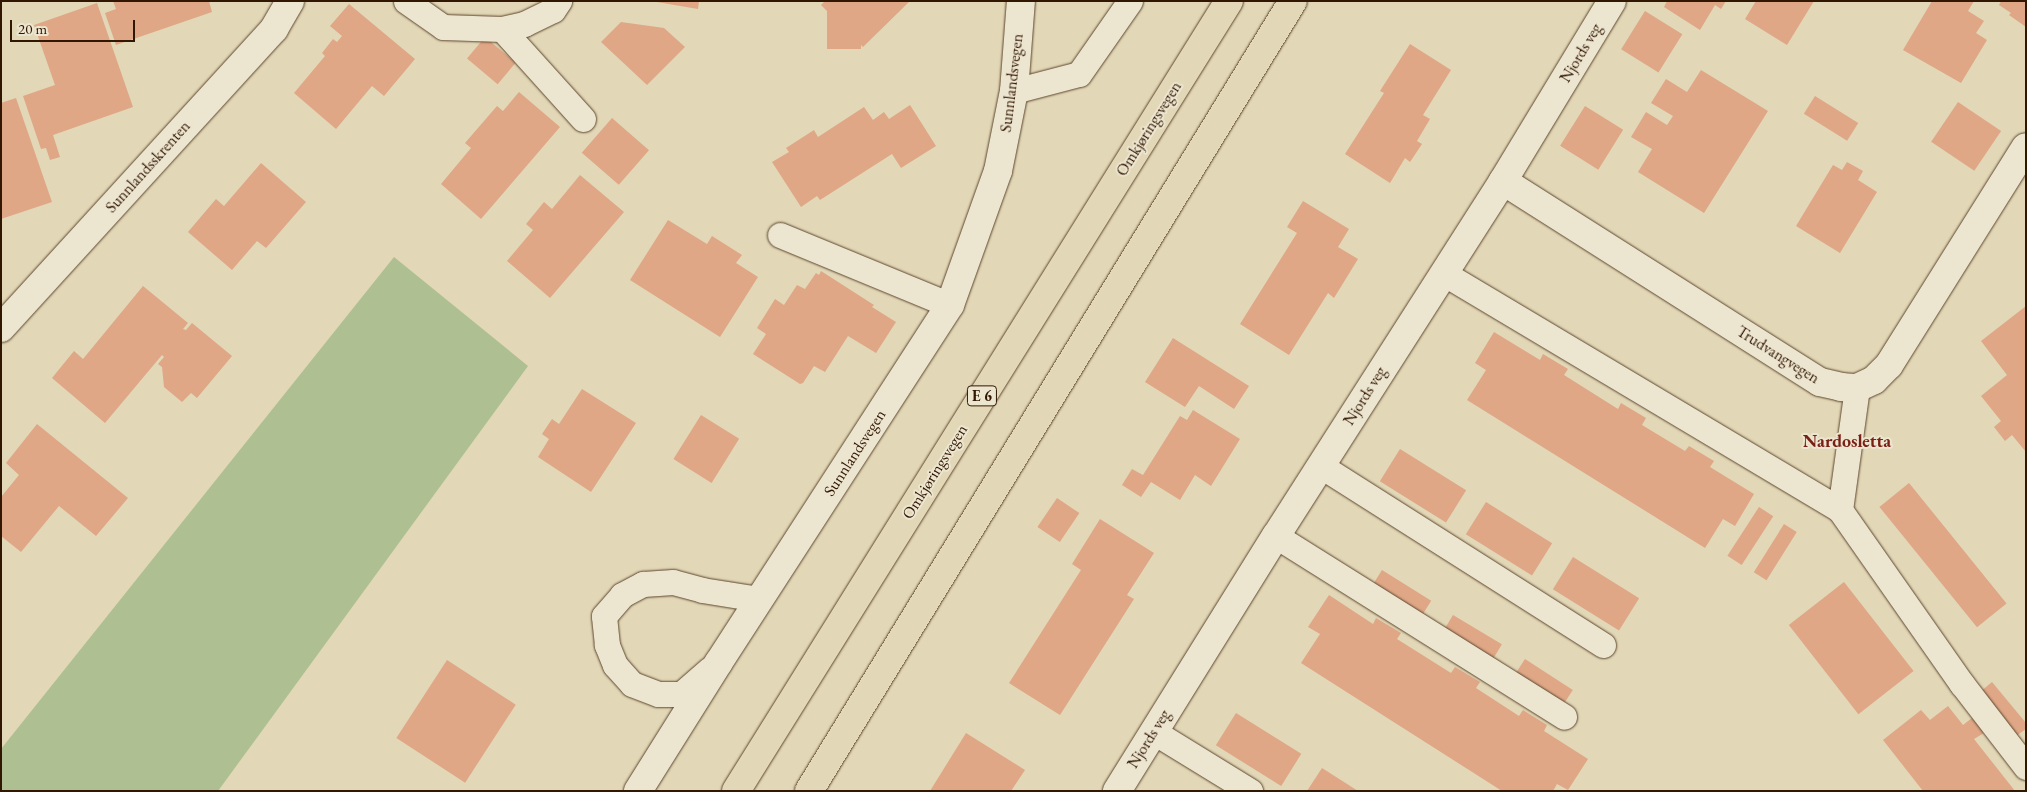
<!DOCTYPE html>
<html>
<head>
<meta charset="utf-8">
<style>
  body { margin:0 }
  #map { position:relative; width:2027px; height:792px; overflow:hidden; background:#e2d7b6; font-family:"EB Garamond",serif }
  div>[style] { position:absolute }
  .green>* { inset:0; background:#aebf91 }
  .building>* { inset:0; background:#dfa786; transform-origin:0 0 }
  .roads { filter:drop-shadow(0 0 1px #5d462e) drop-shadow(0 0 1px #5d462e) }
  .lane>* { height:25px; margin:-12.5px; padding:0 12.5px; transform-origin:12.5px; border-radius:12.5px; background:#ece5d0 }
  .street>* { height:28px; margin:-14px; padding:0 14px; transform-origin:14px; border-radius:14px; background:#ece5d0 }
  .highway>* { height:28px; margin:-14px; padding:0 14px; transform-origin:14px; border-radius:14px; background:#e2d7b6 }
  span { translate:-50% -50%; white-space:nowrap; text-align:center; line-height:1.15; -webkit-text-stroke:4px #ece5d0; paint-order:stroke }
  .shield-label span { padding:1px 4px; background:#ece5d0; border:1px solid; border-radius:4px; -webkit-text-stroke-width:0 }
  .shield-label { font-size:15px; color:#311601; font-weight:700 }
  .street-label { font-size:16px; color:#311601 }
  .neighbourhood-label { font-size:18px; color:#7a1f14; font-weight:700 }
  .frame { position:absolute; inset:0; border:2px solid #311601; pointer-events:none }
  .scale { position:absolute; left:10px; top:20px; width:125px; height:22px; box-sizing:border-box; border:2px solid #311601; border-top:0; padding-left:6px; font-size:15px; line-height:18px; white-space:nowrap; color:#311601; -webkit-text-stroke:4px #ece5d0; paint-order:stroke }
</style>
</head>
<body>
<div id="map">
  <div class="green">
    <i style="clip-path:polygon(394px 257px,528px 366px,218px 791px,1px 791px,1px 749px)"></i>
  </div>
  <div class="building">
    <i style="clip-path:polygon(113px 1px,209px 1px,212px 12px,116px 45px,105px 13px,116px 9px)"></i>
    <i style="clip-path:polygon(651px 1px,699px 1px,698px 9px)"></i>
    <i style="clip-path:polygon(825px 1px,910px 1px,863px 47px,861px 45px,861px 49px,827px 49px,827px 11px,821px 5px)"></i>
    <i style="clip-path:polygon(1667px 1px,1726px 1px,1721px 9px,1715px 5px,1700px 30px,1664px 7px)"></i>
    <i style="clip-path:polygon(1756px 1px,1814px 1px,1787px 45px,1745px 19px)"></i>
    <i style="clip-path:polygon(1932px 1px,1974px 1px,1968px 11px,1984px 21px,1976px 33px,1987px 40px,1961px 83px,1903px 50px)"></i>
    <i style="clip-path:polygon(2001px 1px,2026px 1px,2026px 27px,2009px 15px,2011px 13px,1999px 5px)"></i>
    <i style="clip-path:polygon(97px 3px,133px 107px,53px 135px,60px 157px,50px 160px,46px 148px,41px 149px,23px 96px,55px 85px,34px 25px)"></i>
    <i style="clip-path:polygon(349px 4px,415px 59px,384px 96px,372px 86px,336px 129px,294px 93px,325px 56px,322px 53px,333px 39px,337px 42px,342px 36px,330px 26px)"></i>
    <i style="left:1645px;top:11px;width:44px;height:45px;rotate:32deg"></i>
    <i style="clip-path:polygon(621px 22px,664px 28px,685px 47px,647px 85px,601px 42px)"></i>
    <i style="left:485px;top:37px;width:40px;height:28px;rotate:40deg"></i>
    <i style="clip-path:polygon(1410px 44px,1451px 70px,1423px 115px,1430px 119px,1417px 141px,1422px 144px,1410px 162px,1405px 158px,1390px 183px,1345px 154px,1384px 93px,1380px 91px)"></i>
    <i style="clip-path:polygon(1701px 70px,1768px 111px,1704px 213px,1638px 172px,1652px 149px,1631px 137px,1646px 112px,1667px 125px,1673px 116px,1651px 103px,1666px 79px,1687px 92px)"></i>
    <i style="clip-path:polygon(519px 92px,560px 127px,481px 219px,441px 184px,471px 148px,465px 143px,497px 106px,503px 111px)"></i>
    <i style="left:1815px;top:96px;width:51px;height:21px;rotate:32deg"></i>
    <i style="clip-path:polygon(16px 98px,52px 202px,1px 219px,1px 103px)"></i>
    <i style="left:1958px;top:102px;width:52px;height:48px;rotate:34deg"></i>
    <i style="clip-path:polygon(910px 105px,936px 146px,901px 168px,892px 154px,820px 200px,817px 196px,801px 207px,772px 162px,789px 152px,786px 148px,814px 130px,818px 137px,864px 107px,873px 120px,884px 112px,889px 119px)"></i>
    <i style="left:1585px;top:106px;width:45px;height:47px;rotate:32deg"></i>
    <i style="left:612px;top:118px;width:49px;height:46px;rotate:41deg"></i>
    <i style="clip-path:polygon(1847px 162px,1863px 171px,1858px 180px,1877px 192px,1840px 253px,1796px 226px,1833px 165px,1842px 170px)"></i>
    <i style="clip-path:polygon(261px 163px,306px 202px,266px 248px,257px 241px,232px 270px,188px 232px,216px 199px,224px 206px)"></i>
    <i style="clip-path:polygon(580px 175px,624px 212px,550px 298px,507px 261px,533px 230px,526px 224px,544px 202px,552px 209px)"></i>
    <i style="clip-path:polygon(1303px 201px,1349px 229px,1338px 247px,1358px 259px,1334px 298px,1328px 293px,1289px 355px,1240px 324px,1297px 233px,1287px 227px)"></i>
    <i style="clip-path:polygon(668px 220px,707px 244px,712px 236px,742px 255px,736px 263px,758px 277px,720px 337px,630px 280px)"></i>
    <i style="clip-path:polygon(821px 271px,874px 305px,872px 307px,896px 322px,876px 353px,848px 336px,825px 372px,814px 366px,803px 383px,800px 384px,753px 354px,766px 334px,757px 328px,775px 299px,784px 305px,797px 285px,805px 289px,816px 273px,819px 275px)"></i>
    <i style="clip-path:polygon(143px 286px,188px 323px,183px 329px,186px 330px,192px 323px,232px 356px,197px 398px,191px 393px,182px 402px,164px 387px,162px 367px,158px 364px,164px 357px,162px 355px,105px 423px,52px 378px,74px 351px,83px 359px)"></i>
    <i style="clip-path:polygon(2026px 306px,2026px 452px,2012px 435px,2005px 441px,1994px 427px,2001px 421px,1981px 396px,2007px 375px,1981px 341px)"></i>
    <i style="clip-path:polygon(1494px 332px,1540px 360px,1543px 354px,1568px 369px,1564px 375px,1618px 409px,1621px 403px,1646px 418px,1642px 425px,1685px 451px,1689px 446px,1714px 461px,1710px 467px,1754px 494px,1735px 526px,1723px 519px,1705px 548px,1467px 400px,1486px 370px,1475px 363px)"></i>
    <i style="clip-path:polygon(1173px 338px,1249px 386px,1234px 409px,1199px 386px,1185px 407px,1145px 382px)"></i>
    <i style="clip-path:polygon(582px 389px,636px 423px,591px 492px,538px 457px,549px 439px,542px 434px,552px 419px,559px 424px)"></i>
    <i style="clip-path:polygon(1193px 410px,1240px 439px,1211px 486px,1195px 475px,1180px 500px,1151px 482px,1141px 497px,1122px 485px,1132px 469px,1143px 475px,1180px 416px,1187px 420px)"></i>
    <i style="left:701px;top:415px;width:45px;height:52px;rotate:32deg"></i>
    <i style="clip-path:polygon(37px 424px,128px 498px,96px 536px,59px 506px,21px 552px,1px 536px,1px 497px,19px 475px,6px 463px)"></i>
    <i style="left:1400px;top:449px;width:78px;height:38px;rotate:32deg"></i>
    <i style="left:1909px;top:483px;width:155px;height:38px;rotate:51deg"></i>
    <i style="left:1057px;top:498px;width:27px;height:35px;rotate:34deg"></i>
    <i style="left:1486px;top:502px;width:78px;height:38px;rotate:32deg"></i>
    <i style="left:1759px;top:507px;width:17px;height:58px;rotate:33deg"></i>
    <i style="clip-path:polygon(1100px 519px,1154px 553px,1127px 595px,1134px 599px,1060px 715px,1009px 683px,1081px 570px,1072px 564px)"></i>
    <i style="left:1784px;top:524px;width:15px;height:57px;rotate:32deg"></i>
    <i style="left:1573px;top:557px;width:78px;height:38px;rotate:32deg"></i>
    <i style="left:1382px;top:570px;width:58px;height:17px;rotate:32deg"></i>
    <i style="left:1844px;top:582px;width:113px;height:70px;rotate:52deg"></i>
    <i style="clip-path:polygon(1329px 595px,1373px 624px,1376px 618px,1401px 633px,1397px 639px,1451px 673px,1455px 667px,1480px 682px,1476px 688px,1519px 716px,1523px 710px,1547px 725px,1544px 731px,1588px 759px,1568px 790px,1557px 784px,1553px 791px,1502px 791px,1301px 663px,1320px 634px,1308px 627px)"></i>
    <i style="left:1453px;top:615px;width:57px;height:17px;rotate:31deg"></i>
    <i style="left:1525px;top:659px;width:57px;height:17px;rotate:33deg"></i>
    <i style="left:447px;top:660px;width:82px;height:93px;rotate:33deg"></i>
    <i style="clip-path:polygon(1992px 682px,2026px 723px,2026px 729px,2016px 736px,1980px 692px)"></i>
    <i style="clip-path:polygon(1948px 706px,1963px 725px,1972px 718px,1984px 733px,1974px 739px,2015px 791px,1923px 791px,1883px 740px,1921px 710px,1930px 720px)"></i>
    <i style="left:1236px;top:713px;width:77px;height:38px;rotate:32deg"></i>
    <i style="clip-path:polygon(966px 733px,1025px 770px,1011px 791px,930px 791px)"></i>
    <i style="clip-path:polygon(1322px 768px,1358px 791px,1307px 791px)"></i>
  </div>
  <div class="roads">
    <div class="lane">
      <i style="left:406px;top:1px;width:45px;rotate:35.1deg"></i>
      <i style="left:443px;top:27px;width:59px;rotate:1.9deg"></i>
      <i style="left:502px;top:29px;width:23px;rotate:-13deg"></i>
      <i style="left:524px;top:24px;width:32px;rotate:-26deg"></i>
      <i style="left:553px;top:10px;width:11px;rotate:-56deg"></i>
      <i style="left:502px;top:29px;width:121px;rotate:48deg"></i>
      <i style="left:1014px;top:91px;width:67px;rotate:-14.7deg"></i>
      <i style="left:1079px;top:74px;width:89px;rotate:-55.1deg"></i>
      <i style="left:780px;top:235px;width:184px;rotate:22.4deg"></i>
      <i style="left:1443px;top:273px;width:462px;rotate:30.8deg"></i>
      <i style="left:1840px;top:510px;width:213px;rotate:55deg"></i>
      <i style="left:1962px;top:684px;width:105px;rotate:52.4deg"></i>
      <i style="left:1321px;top:466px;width:334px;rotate:32.4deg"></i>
      <i style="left:1840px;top:510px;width:123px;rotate:-82.1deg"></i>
      <i style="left:1276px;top:536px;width:340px;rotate:32.1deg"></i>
      <i style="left:710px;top:669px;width:38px;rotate:139deg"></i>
      <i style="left:681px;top:694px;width:23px;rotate:180deg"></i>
      <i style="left:658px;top:694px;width:28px;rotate:-159deg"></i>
      <i style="left:632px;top:684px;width:25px;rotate:-132deg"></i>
      <i style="left:615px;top:665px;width:22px;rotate:-112deg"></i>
      <i style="left:607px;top:645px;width:29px;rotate:-96deg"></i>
      <i style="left:604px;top:616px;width:28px;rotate:-49deg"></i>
      <i style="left:622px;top:595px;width:24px;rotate:-28deg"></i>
      <i style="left:643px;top:584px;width:30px;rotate:-4deg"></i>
      <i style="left:673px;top:582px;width:30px;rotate:15deg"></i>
      <i style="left:702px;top:590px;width:58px;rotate:9deg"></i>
      <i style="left:1154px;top:732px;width:113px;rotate:31.6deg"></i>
    </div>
    <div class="street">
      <i style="left:1503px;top:181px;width:375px;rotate:32.4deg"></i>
      <i style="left:1820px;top:382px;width:22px;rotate:13deg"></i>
      <i style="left:1841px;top:387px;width:16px;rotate:4deg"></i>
      <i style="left:1857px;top:388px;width:19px;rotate:-25deg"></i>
      <i style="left:1874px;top:380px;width:21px;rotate:-45deg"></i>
      <i style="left:1889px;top:365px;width:257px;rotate:-57.9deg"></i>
      <i style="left:1px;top:328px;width:405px;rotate:-47.6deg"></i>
      <i style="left:274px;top:29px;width:32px;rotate:-60deg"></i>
      <i style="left:638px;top:791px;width:152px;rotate:-57.9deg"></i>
      <i style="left:719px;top:662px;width:425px;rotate:-57.1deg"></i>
      <i style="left:950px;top:305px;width:142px;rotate:-70.3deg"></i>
      <i style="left:998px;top:171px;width:82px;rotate:-78.7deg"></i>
      <i style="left:1014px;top:91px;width:90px;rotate:-85.6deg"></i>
      <i style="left:1117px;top:791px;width:301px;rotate:-58.1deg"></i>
      <i style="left:1276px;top:536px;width:421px;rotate:-57.4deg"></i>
      <i style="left:1503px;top:181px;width:210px;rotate:-58.8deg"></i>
    </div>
    <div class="highway">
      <i style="left:736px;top:791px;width:931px;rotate:-58.03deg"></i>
      <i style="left:809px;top:791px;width:926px;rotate:-58.51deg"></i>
    </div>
  </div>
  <div class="shield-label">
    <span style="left:982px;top:396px">E 6</span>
  </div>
  <div class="street-label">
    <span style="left:1581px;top:53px;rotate:-59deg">Njords veg</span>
    <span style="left:1012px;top:83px;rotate:-83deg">Sunnlandsvegen</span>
    <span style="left:1149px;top:129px;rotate:-58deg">Omkjøringsvegen</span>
    <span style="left:148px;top:167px;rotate:-48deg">Sunnlandsskrenten</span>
    <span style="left:1778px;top:355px;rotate:32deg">Trudvangvegen</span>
    <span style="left:1365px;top:396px;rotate:-58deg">Njords veg</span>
    <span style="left:855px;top:453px;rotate:-57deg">Sunnlandsvegen</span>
    <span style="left:935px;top:472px;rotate:-58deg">Omkjøringsvegen</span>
    <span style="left:1149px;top:739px;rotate:-58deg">Njords veg</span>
  </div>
  <div class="neighbourhood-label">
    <span style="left:1847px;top:441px">Nardosletta</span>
  </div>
  <div class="frame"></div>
  <div class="scale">20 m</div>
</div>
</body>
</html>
